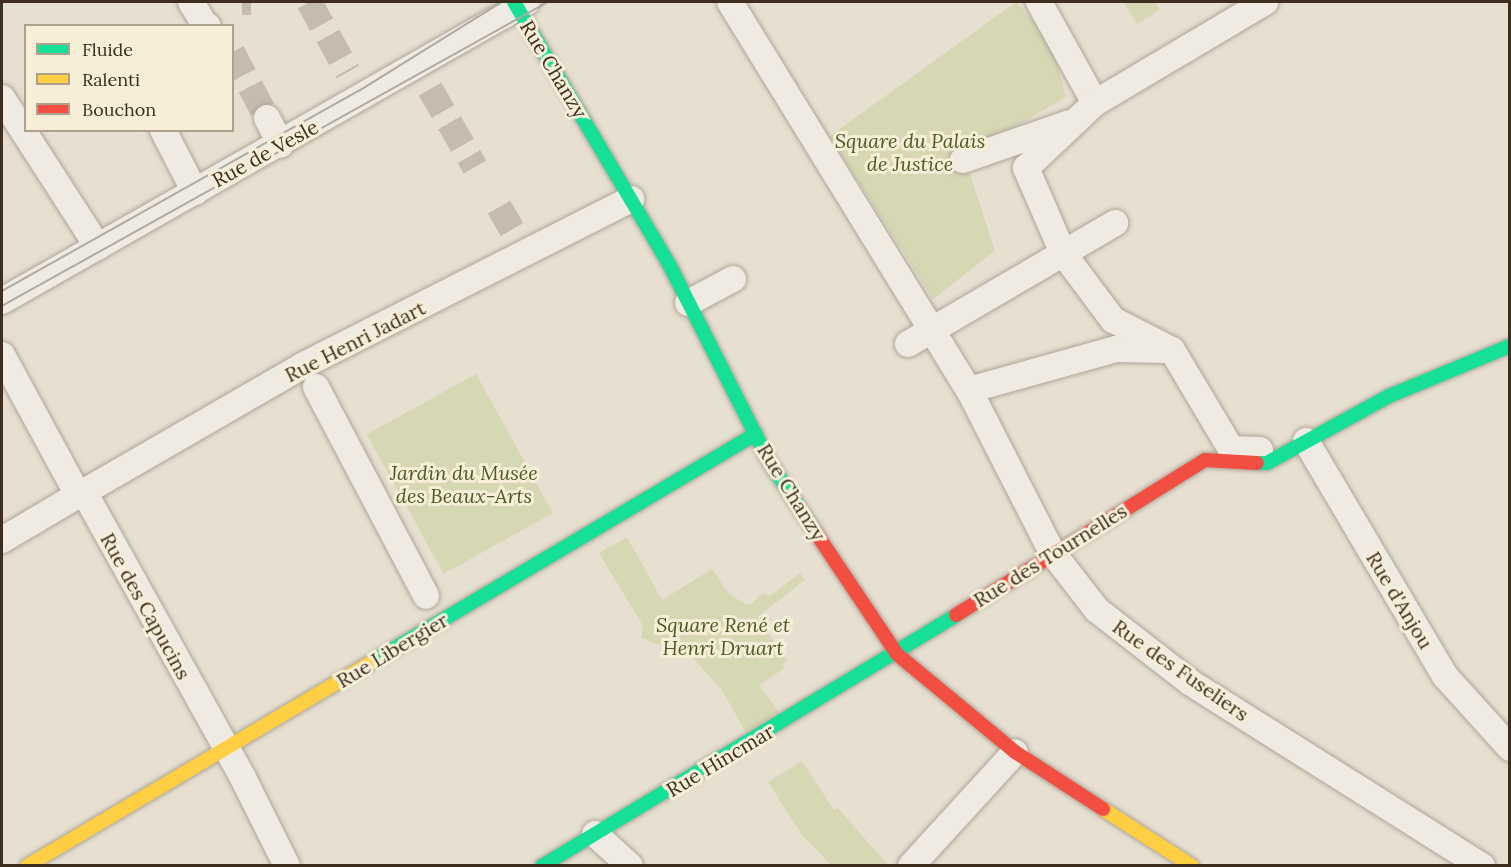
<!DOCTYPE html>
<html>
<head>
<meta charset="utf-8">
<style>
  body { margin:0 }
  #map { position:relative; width:1511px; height:867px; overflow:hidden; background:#e7e0d1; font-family:Lora,serif }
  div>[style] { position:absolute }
  .green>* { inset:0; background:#d6d7b3; transform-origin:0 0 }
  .street-tunnel>* { height:26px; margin-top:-13px; transform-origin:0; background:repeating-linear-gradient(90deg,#c5bcae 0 26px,transparent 0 39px) }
  .roads { filter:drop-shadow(0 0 2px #ada599) drop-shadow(0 0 2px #ada599) }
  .street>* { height:26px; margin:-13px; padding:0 13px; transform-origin:13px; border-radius:13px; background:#efebe3 }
  .fast>* { height:14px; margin:-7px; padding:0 7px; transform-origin:7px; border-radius:7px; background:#16e098 }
  .slow>* { height:14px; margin:-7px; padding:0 7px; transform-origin:7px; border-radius:7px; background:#ffcf43 }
  .jam>* { height:14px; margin:-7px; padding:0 7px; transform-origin:7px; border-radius:7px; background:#f24e42 }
  .tram>* { height:1.5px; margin:-0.75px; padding:0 0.75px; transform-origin:0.75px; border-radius:0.75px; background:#afaaa2 }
  span { translate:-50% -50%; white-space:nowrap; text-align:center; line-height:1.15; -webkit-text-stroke:6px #f7eed8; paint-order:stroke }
  .street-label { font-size:20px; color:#3d2e20 }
  .park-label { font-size:20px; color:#4d5a26; font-style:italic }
  .frame { position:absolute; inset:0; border:3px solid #3d2e20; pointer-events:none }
  .legend { position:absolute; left:24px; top:24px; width:210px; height:108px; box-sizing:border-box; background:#f7eed8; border:2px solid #ada18e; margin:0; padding:8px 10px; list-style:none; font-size:18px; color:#3d2e20 }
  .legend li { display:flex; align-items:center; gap:12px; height:30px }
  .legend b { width:30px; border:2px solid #ada18e }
</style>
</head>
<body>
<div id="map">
  <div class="green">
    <i style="clip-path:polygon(1016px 2px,1044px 33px,1048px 30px,1066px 97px,1004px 133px,967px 165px,995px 251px,933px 299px,830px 136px)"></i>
    <i style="clip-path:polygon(1127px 2px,1155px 2px,1160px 10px,1137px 24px,1124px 4px)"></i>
    <i style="left:476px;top:374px;width:159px;height:125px;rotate:61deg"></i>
    <i style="clip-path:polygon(627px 537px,662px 600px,712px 569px,728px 593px,745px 604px,752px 604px,762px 593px,770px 596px,800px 573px,805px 580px,757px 617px,787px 660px,782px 664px,785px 668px,759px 685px,779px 712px,746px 732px,721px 689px,692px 657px,641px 638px,643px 626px,599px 553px)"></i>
    <i style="clip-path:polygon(802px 761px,834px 810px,838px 808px,888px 865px,831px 865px,802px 835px,768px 782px)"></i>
  </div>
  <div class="street-tunnel">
    <i style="left:242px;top:2px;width:9px"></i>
    <i style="left:309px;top:2px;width:80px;rotate:60.9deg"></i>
    <i style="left:232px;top:52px;width:75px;rotate:62.1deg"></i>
    <i style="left:430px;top:89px;width:90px;rotate:60deg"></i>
    <i style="left:499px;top:207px;width:34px;rotate:60deg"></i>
  </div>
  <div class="roads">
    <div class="street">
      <i style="left:191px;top:2px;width:26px;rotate:59deg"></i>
      <i style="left:204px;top:24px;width:4px;rotate:27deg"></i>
      <i style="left:730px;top:2px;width:456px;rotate:58.4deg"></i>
      <i style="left:969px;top:390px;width:153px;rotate:-15.6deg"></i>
      <i style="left:1116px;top:349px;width:49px;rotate:1.2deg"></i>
      <i style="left:1039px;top:2px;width:115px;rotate:61deg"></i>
      <i style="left:2px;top:98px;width:177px;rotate:57.2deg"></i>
      <i style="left:267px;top:118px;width:30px;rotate:63deg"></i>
      <i style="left:163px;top:130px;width:70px;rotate:62.7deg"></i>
      <i style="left:963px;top:160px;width:112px;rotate:-19.2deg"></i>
      <i style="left:2px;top:301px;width:604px;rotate:-29.66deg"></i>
      <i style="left:688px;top:303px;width:51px;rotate:-28.1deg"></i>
      <i style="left:908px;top:344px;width:240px;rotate:-30.3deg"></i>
      <i style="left:2px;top:355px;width:159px;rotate:61.5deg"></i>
      <i style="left:316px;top:387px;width:236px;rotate:62.2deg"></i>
      <i style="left:969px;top:390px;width:182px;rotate:62.9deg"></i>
      <i style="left:1052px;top:552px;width:73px;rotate:52.2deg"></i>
      <i style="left:1097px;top:610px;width:119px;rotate:37.8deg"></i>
      <i style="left:1191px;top:683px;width:344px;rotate:32.2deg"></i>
      <i style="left:1306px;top:441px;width:273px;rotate:59.4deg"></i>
      <i style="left:1445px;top:676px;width:97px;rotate:47.9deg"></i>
      <i style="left:1260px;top:450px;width:29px;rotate:-178deg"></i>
      <i style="left:1231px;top:449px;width:115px;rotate:-120.8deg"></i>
      <i style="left:1172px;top:350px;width:66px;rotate:-153deg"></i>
      <i style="left:1113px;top:320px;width:84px;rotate:-126.7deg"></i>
      <i style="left:1063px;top:253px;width:93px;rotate:-113.5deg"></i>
      <i style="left:1026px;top:168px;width:95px;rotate:-43.3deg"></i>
      <i style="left:1095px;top:103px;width:198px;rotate:-30.7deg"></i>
      <i style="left:84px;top:492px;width:254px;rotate:-30deg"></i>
      <i style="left:304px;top:365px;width:367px;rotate:-26.9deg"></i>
      <i style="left:78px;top:495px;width:7px;rotate:-27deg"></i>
      <i style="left:84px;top:492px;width:327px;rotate:60.9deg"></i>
      <i style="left:243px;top:778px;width:98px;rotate:63.4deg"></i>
      <i style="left:2px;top:540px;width:88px;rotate:-30.6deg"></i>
      <i style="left:595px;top:834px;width:47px;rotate:42.4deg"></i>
      <i style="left:911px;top:866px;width:154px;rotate:-47.6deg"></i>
    </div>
    <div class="fast">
      <i style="left:514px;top:2px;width:304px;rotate:59.4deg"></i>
      <i style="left:669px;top:264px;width:223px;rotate:63.1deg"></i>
      <i style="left:770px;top:463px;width:80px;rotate:56.7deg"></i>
      <i style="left:1257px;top:463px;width:10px"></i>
      <i style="left:1267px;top:463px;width:139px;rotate:-28.8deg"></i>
      <i style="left:1389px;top:396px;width:131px;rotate:-22.5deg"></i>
      <i style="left:370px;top:663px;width:449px;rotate:-30.7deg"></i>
      <i style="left:542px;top:866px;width:484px;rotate:-31.2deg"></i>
    </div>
    <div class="slow">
      <i style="left:1103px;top:809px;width:106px;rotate:32.6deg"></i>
      <i style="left:27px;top:866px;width:399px;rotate:-30.6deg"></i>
    </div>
    <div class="jam">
      <i style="left:814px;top:530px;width:149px;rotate:56.2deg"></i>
      <i style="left:897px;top:654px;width:153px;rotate:39.7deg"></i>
      <i style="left:1015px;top:752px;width:105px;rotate:32.9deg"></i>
      <i style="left:956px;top:615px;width:293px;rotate:-31.9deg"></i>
      <i style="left:1205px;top:460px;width:52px;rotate:3.3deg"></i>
    </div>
  </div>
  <div class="tram">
    <i style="left:2px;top:291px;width:409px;rotate:-29.3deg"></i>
    <i style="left:359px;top:91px;width:168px;rotate:-31.9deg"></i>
    <i style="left:2px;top:306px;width:625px;rotate:-29.11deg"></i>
  </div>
  <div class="street-label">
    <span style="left:554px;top:69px;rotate:59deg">Rue Chanzy</span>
    <span style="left:265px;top:153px;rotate:-29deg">Rue de Vesle</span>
    <span style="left:355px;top:341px;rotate:-27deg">Rue Henri Jadart</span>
    <span style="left:792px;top:492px;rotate:58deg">Rue Chanzy</span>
    <span style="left:1050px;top:555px;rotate:-32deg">Rue des Tournelles</span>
    <span style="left:1400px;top:600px;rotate:59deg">Rue d'Anjou</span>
    <span style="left:146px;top:606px;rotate:61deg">Rue des Capucins</span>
    <span style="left:392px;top:650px;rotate:-31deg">Rue Libergier</span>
    <span style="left:1181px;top:670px;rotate:35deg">Rue des Fuseliers</span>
    <span style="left:720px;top:760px;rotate:-31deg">Rue Hincmar</span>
  </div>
  <div class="park-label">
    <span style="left:910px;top:152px">Square du Palais<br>de Justice</span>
    <span style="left:464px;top:484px">Jardin du Musée<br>des Beaux-Arts</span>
    <span style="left:723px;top:636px">Square René et<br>Henri Druart</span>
  </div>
  <div class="frame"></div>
  <ul class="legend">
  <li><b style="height:8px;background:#16e098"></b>Fluide</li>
  <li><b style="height:8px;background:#ffcf43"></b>Ralenti</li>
  <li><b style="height:8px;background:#f24e42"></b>Bouchon</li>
  </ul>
</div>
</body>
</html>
